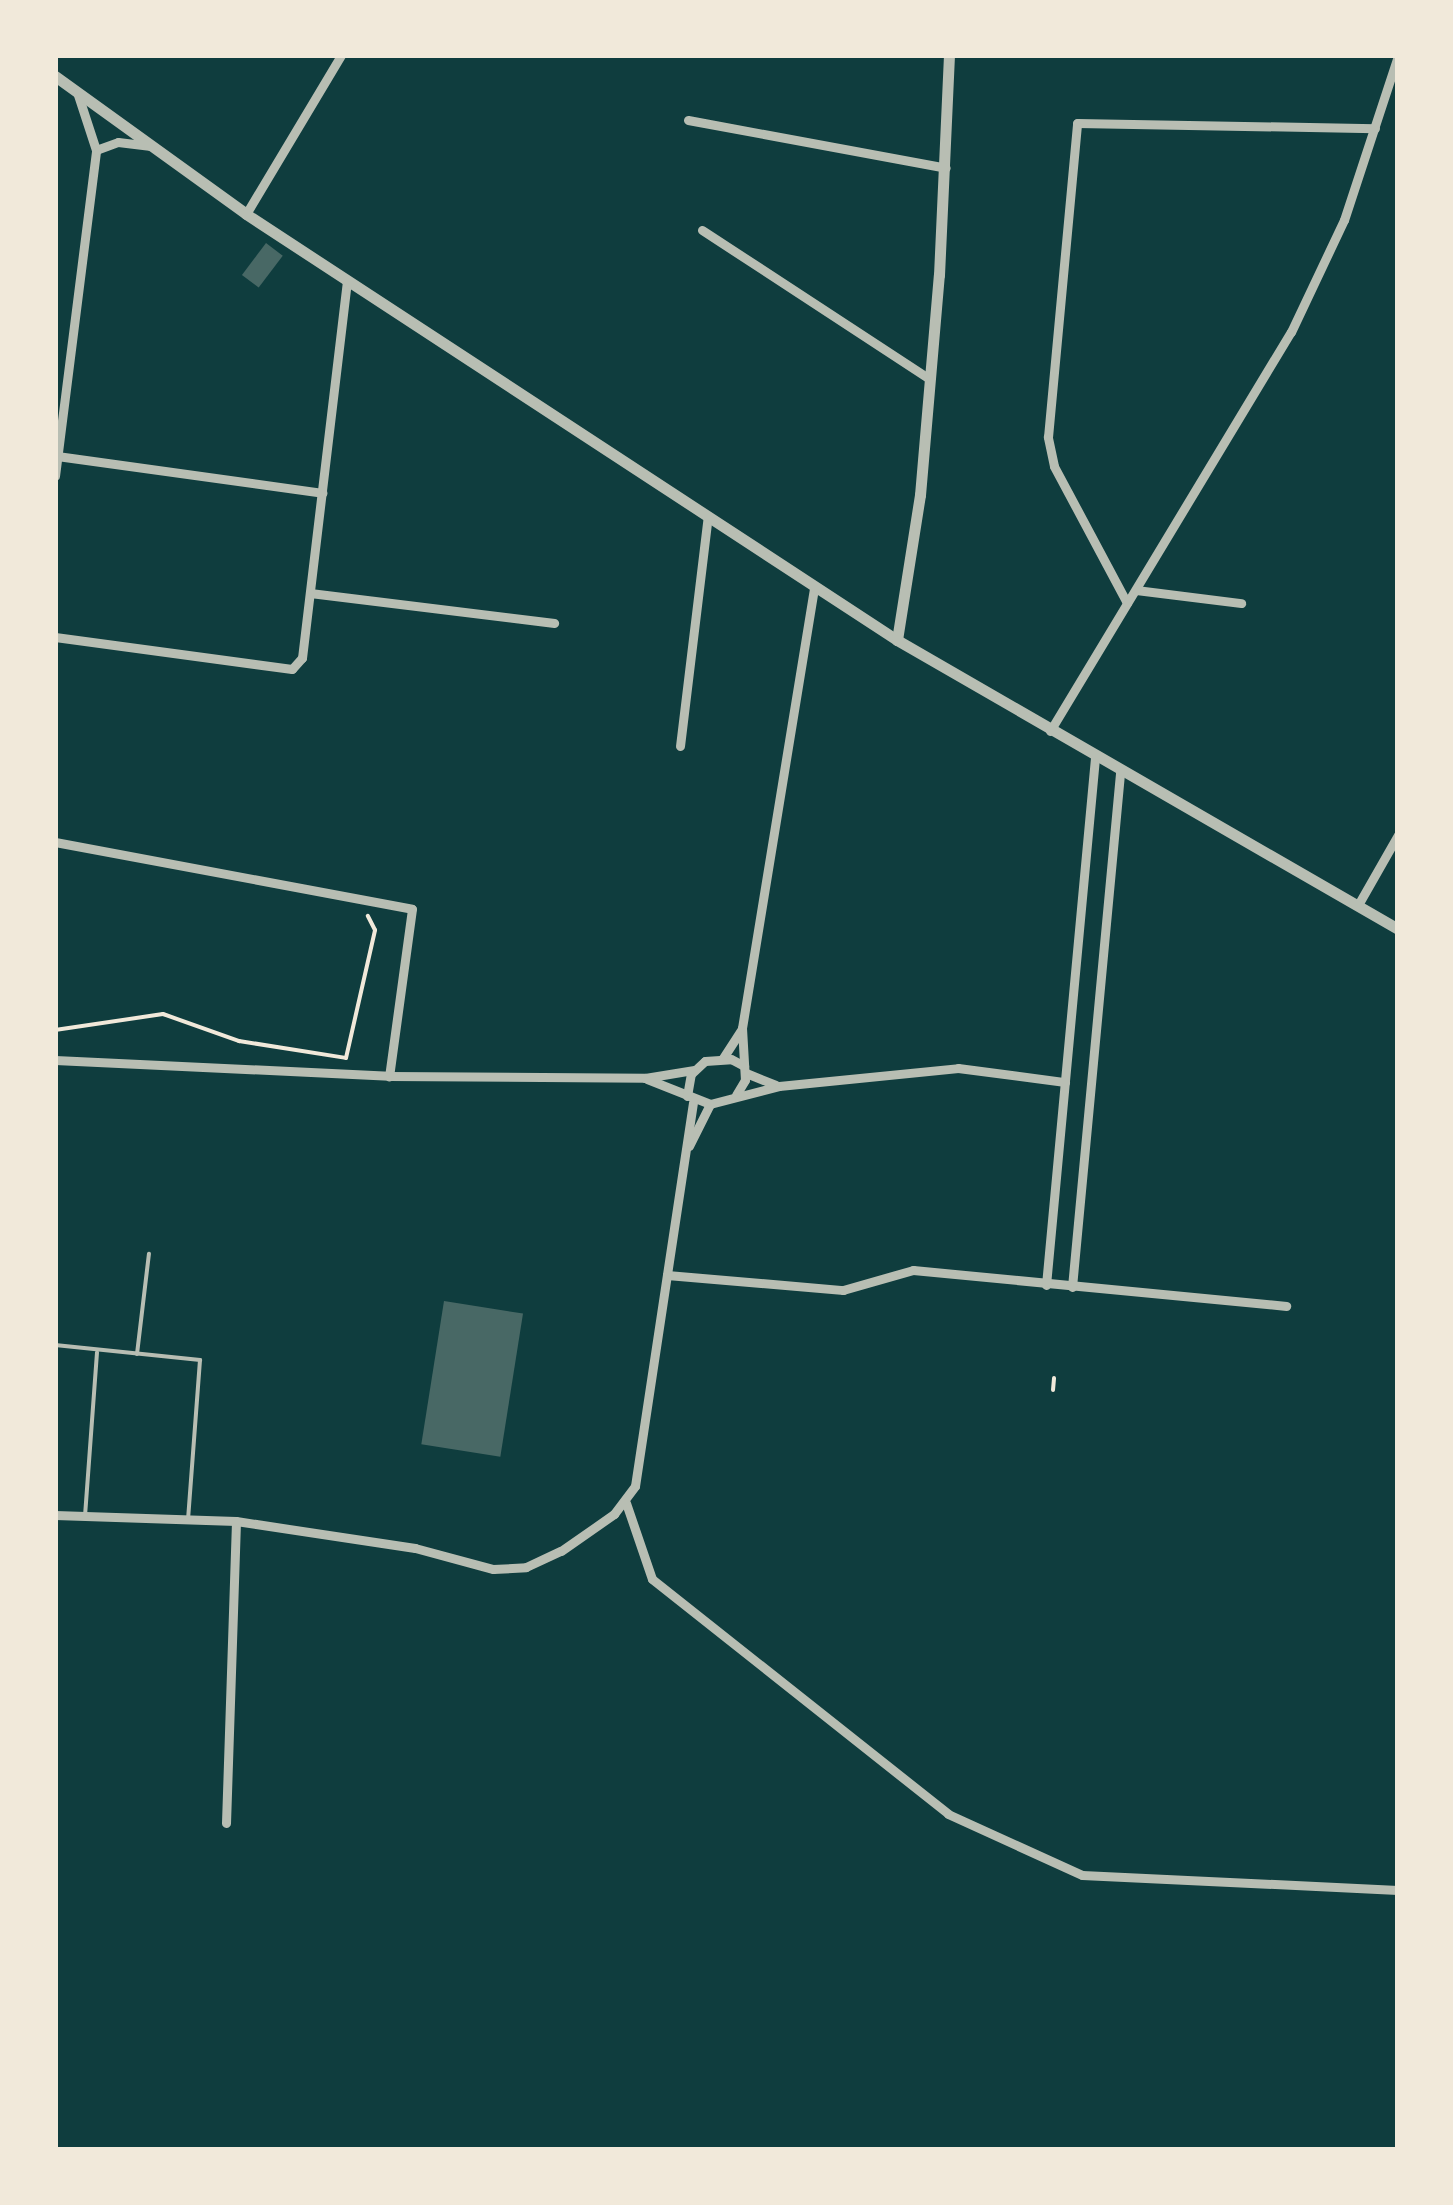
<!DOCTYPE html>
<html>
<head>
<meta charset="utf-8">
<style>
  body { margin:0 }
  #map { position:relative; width:1453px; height:2205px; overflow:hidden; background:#0f3d3e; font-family:"Sofia Sans Condensed",sans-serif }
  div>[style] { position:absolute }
  .building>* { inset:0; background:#486865; transform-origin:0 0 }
  .path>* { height:4px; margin:-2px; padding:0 2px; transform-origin:2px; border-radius:2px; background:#f1e9da }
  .service>* { height:4px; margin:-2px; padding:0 2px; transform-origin:2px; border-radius:2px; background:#b8beb3 }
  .minor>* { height:9px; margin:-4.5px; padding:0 4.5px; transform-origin:4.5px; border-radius:4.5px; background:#b8beb3 }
  .tertiary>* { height:11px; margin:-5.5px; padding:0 5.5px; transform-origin:5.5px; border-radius:5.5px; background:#b8beb3 }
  span { translate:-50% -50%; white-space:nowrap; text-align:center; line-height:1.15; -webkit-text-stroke:10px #f1e9da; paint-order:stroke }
  .frame { position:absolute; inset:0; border:58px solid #f1e9da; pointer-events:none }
</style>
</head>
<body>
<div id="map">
  <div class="building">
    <i style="left:266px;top:243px;width:21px;height:40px;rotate:37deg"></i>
    <i style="left:444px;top:1301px;width:80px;height:145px;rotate:9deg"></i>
  </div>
  <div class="path">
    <i style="left:55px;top:1030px;width:109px;rotate:-8.4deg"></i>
    <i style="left:163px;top:1014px;width:81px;rotate:19.6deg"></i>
    <i style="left:239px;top:1041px;width:108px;rotate:9deg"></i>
    <i style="left:346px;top:1058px;width:131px;rotate:-77.2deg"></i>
    <i style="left:375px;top:930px;width:16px;rotate:-117deg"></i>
    <i style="left:1053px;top:1390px;width:12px;rotate:-85deg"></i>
  </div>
  <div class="service">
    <i style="left:55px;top:1345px;width:146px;rotate:5.9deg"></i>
    <i style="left:200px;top:1360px;width:160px;rotate:94.3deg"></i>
    <i style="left:137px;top:1354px;width:101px;rotate:-83.2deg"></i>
    <i style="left:85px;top:1516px;width:164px;rotate:-85.8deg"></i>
  </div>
  <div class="minor">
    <i style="left:688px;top:120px;width:262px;rotate:10.5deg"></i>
    <i style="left:96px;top:150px;width:23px;rotate:-20deg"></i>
    <i style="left:118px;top:142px;width:33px;rotate:7deg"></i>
    <i style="left:246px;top:214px;width:185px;rotate:-59.1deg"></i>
    <i style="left:702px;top:230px;width:272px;rotate:33.2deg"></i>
    <i style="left:57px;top:456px;width:268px;rotate:7.9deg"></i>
    <i style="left:55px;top:476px;width:329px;rotate:-82.8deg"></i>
    <i style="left:96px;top:150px;width:61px;rotate:-108.1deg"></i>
    <i style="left:1136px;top:590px;width:106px;rotate:7.1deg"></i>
    <i style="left:310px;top:593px;width:246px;rotate:7deg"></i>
    <i style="left:1127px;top:603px;width:155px;rotate:-118.1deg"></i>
    <i style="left:1054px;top:466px;width:30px;rotate:-102deg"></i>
    <i style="left:1048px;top:437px;width:315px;rotate:-84.7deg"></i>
    <i style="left:1077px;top:123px;width:298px;rotate:1deg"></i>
    <i style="left:55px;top:637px;width:239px;rotate:7.7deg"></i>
    <i style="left:292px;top:669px;width:15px;rotate:-48deg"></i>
    <i style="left:302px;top:658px;width:381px;rotate:-83.2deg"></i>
    <i style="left:1050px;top:731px;width:466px;rotate:-58.9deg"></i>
    <i style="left:1291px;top:332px;width:124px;rotate:-64.7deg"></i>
    <i style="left:1344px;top:220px;width:173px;rotate:-71.8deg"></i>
    <i style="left:680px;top:746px;width:232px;rotate:-83.1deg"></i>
    <i style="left:55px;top:842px;width:363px;rotate:10.6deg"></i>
    <i style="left:412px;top:909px;width:169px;rotate:97.8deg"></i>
    <i style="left:1358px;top:905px;width:81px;rotate:-60.3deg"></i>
    <i style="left:723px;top:1058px;width:33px;rotate:-57deg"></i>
    <i style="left:55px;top:1060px;width:334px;rotate:2.7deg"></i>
    <i style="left:389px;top:1076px;width:256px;rotate:0.4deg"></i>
    <i style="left:645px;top:1078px;width:50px;rotate:-9.3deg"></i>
    <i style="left:746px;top:1073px;width:32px;rotate:22deg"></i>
    <i style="left:647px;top:1079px;width:68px;rotate:21.6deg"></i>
    <i style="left:710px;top:1104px;width:71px;rotate:-14.6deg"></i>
    <i style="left:779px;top:1086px;width:180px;rotate:-5.7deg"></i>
    <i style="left:958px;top:1068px;width:108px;rotate:7.5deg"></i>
    <i style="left:736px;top:1095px;width:17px;rotate:-59deg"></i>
    <i style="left:745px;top:1080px;width:52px;rotate:-93.3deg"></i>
    <i style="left:742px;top:1028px;width:448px;rotate:-80.7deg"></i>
    <i style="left:687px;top:1096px;width:22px;rotate:-80deg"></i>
    <i style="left:691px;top:1074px;width:19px;rotate:-43deg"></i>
    <i style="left:705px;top:1061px;width:26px;rotate:-4deg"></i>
    <i style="left:731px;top:1059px;width:15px;rotate:28deg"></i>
    <i style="left:689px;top:1146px;width:47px;rotate:-63.4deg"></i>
    <i style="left:667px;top:1275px;width:177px;rotate:4.9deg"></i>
    <i style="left:843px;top:1290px;width:73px;rotate:-15.9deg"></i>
    <i style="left:913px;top:1270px;width:375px;rotate:5.5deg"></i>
    <i style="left:1046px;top:1285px;width:529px;rotate:-84.69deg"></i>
    <i style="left:1072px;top:1287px;width:516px;rotate:-84.66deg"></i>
    <i style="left:626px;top:1503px;width:80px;rotate:71.1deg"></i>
    <i style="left:652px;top:1579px;width:378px;rotate:38.4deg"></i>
    <i style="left:948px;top:1814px;width:147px;rotate:24.5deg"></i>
    <i style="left:1082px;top:1875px;width:316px;rotate:2.7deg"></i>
    <i style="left:55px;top:1515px;width:181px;rotate:1.9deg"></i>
    <i style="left:236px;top:1521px;width:181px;rotate:8.6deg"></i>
    <i style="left:415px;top:1548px;width:81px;rotate:15.1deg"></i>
    <i style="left:493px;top:1569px;width:33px;rotate:-3deg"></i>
    <i style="left:526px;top:1567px;width:38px;rotate:-25deg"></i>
    <i style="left:561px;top:1551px;width:65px;rotate:-34.9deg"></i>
    <i style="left:614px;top:1514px;width:35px;rotate:-53deg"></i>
    <i style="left:635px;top:1486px;width:388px;rotate:-81.4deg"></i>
    <i style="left:226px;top:1823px;width:302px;rotate:-88.1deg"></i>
  </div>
  <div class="tertiary">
    <i style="left:55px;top:76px;width:236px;rotate:35.8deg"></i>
    <i style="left:246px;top:214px;width:778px;rotate:33.2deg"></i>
    <i style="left:897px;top:640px;width:578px;rotate:29.98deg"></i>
    <i style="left:897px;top:640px;width:147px;rotate:-81deg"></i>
    <i style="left:920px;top:495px;width:221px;rotate:-85.1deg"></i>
    <i style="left:939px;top:275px;width:220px;rotate:-87.4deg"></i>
  </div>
  <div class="frame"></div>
</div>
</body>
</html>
